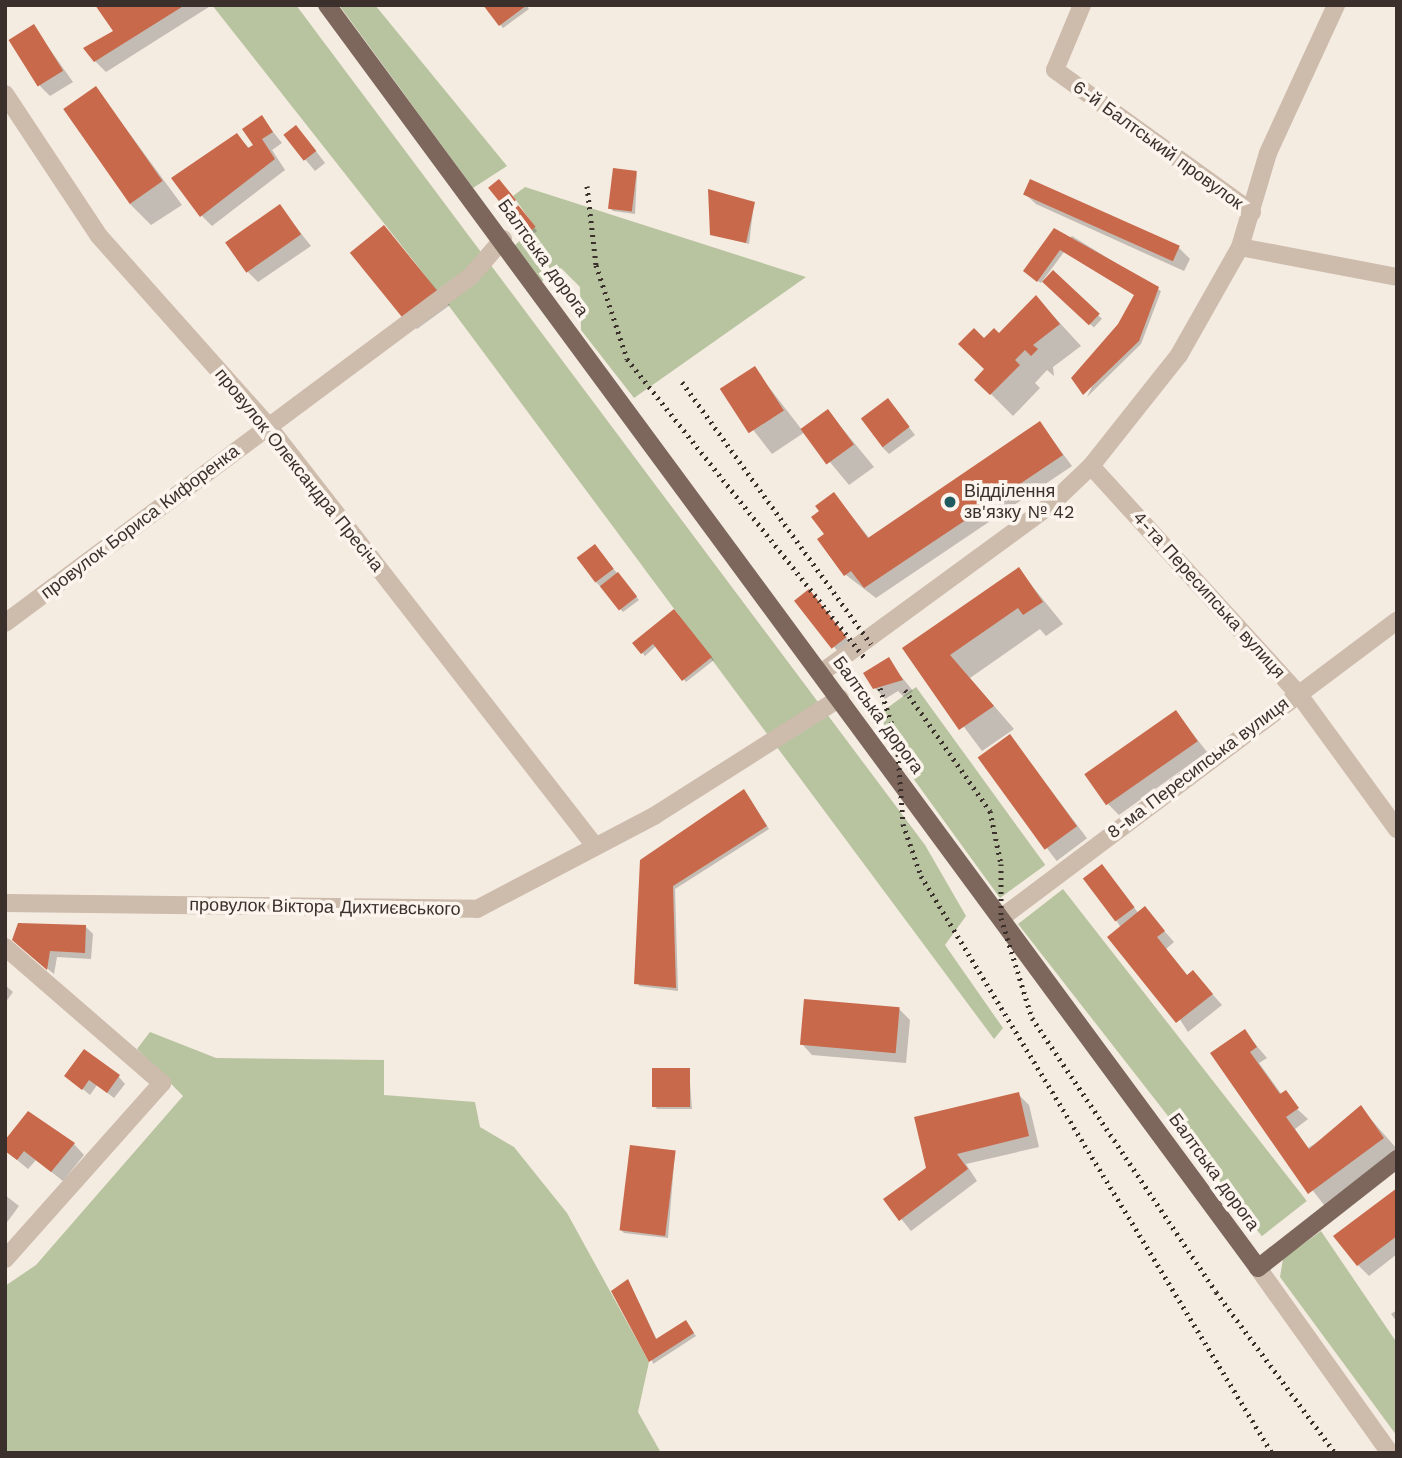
<!DOCTYPE html>
<html>
<head>
<meta charset="utf-8">
<style>
  body { margin:0 }
  #map { position:relative; width:1402px; height:1458px; overflow:hidden; background:#f4ebe1; font-family:"Work Sans",sans-serif }
  div>[style] { position:absolute }
  .green>* { inset:0; background:#b8c4a0; transform-origin:0 0 }
  .shadow>* { inset:0; background:#0003; transform-origin:0 0 }
  .building>* { inset:0; background:#c8694b; transform-origin:0 0 }
  .minor>* { height:18px; margin:-9px; padding:0 9px; transform-origin:9px; border-radius:9px; background:#cdbbac }
  .major>* { height:18px; margin:-9px; padding:0 9px; transform-origin:9px; border-radius:9px; background:#7d675c }
  .rail>* { height:5px; margin-top:-2.5px; transform-origin:0; background:repeating-linear-gradient(90deg,#3b302b 0 2px,transparent 0 7px) }
  .dots>* { width:19px; height:19px; translate:-50% -50%; box-sizing:border-box; border:4px solid #fbf5ee; border-radius:50% }
  span { translate:-50% -50%; white-space:nowrap; text-align:center; line-height:1.15; -webkit-text-stroke:7px #fbf5ee; paint-order:stroke }
  .street-label { font-size:18px; color:#3b302b }
  .poi-label { font-size:18px; color:#3b302b }
  .left { translate:0 -50%; text-align:left }
  .frame { position:absolute; inset:0; border:7px solid #3b302b; pointer-events:none }
</style>
</head>
<body>
<div id="map">
  <div class="green">
    <i style="clip-path:polygon(212px 5px,296px 5px,925px 845px,966px 916px,945px 945px,1003px 1028px,994px 1039px,446px 302px)"></i>
    <i style="clip-path:polygon(339px 5px,375px 5px,507px 166px,473px 188px)"></i>
    <i style="clip-path:polygon(525px 187px,806px 277px,634px 398px,581px 330px,580px 287px,561px 268px,541px 282px,513px 247px,535px 227px,513px 196px)"></i>
    <i style="left:916px;top:687px;width:220px;height:56px;rotate:54deg"></i>
    <i style="left:1063px;top:889px;width:396px;height:57px;rotate:52deg"></i>
    <i style="clip-path:polygon(150px 1032px,216px 1058px,384px 1060px,384px 1095px,475px 1102px,480px 1127px,514px 1147px,567px 1213px,649px 1362px,638px 1412px,661px 1453px,5px 1453px,5px 1286px,36px 1265px,183px 1096px,137px 1049px)"></i>
    <i style="clip-path:polygon(1321px 1231px,1397px 1343px,1397px 1436px,1280px 1277px,1283px 1259px)"></i>
  </div>
  <div class="shadow">
    <i style="clip-path:polygon(97px 5px,212px 5px,106px 72px,95px 61px,115px 32px)"></i>
    <i style="clip-path:polygon(485px 5px,526px 5px,529px 9px,503px 28px)"></i>
    <i style="clip-path:polygon(34px 27px,73px 82px,50px 96px,40px 86px)"></i>
    <i style="clip-path:polygon(96px 88px,182px 205px,151px 225px,130px 204px)"></i>
    <i style="clip-path:polygon(261px 117px,282px 143px,272px 150px,285px 170px,212px 226px,201px 215px,237px 135px,250px 149px,256px 146px)"></i>
    <i style="clip-path:polygon(285px 135px,306px 138px,325px 163px,315px 171px)"></i>
    <i style="clip-path:polygon(637px 173px,635px 214px,613px 211px,610px 208px)"></i>
    <i style="clip-path:polygon(1031px 181px,1179px 248px,1190px 259px,1184px 271px,1036px 204px,1025px 194px)"></i>
    <i style="clip-path:polygon(499px 182px,537px 231px,531px 236px,491px 188px)"></i>
    <i style="clip-path:polygon(754px 203px,749px 244px,711px 234px)"></i>
    <i style="clip-path:polygon(280px 207px,311px 246px,258px 282px,248px 272px)"></i>
    <i style="clip-path:polygon(384px 227px,450px 305px,417px 329px,406px 319px)"></i>
    <i style="clip-path:polygon(1072px 236px,1161px 291px,1141px 344px,1087px 397px,1136px 295px,1064px 252px,1041px 283px,1028px 274px)"></i>
    <i style="left:1053px;top:273px;width:67px;height:12px;rotate:43deg"></i>
    <i style="clip-path:polygon(1036px 297px,1081px 346px,1053px 367px,1054px 376px,1047px 370px,1035px 383px,1040px 388px,1013px 416px,977px 380px,987px 369px,984px 341px,999px 335px)"></i>
    <i style="clip-path:polygon(754px 368px,802px 430px,828px 411px,874px 467px,849px 485px,805px 432px,772px 454px,722px 390px)"></i>
    <i style="clip-path:polygon(888px 400px,915px 435px,889px 454px,882px 447px)"></i>
    <i style="clip-path:polygon(1040px 423px,1072px 466px,876px 598px,846px 575px,826px 535px,834px 494px,870px 539px)"></i>
    <i style="clip-path:polygon(598px 550px,639px 600px,623px 612px,596px 582px)"></i>
    <i style="clip-path:polygon(1019px 570px,1063px 624px,1046px 636px,1040px 629px,970px 678px,1014px 729px,982px 751px,905px 648px)"></i>
    <i style="clip-path:polygon(815px 598px,852px 645px,840px 654px,796px 601px)"></i>
    <i style="clip-path:polygon(677px 614px,714px 660px,686px 682px,656px 646px,645px 656px,634px 643px)"></i>
    <i style="clip-path:polygon(888px 660px,913px 691px,904px 697px,898px 691px,885px 699px,875px 688px)"></i>
    <i style="clip-path:polygon(1176px 712px,1207px 752px,1119px 815px,1108px 804px)"></i>
    <i style="left:1010px;top:736px;width:128px;height:38px;rotate:53deg"></i>
    <i style="clip-path:polygon(747px 794px,769px 829px,675px 889px,678px 991px,639px 986px,642px 861px)"></i>
    <i style="clip-path:polygon(1108px 873px,1139px 914px,1145px 909px,1174px 942px,1166px 949px,1188px 976px,1193px 972px,1222px 1005px,1188px 1032px,1116px 920px)"></i>
    <i style="clip-path:polygon(86px 927px,93px 934px,91px 959px,57px 957px,54px 974px,21px 947px)"></i>
    <i style="clip-path:polygon(5px 985px,13px 992px,5px 1003px)"></i>
    <i style="clip-path:polygon(899px 1009px,910px 1020px,906px 1063px,812px 1055px,802px 1044px)"></i>
    <i style="clip-path:polygon(1244px 1031px,1267px 1058px,1259px 1063px,1282px 1095px,1308px 1119px,1295px 1129px,1308px 1148px,1351px 1121px,1361px 1108px,1397px 1149px,1397px 1166px,1331px 1214px,1266px 1130px)"></i>
    <i style="clip-path:polygon(689px 1070px,692px 1109px,657px 1109px,654px 1106px)"></i>
    <i style="clip-path:polygon(67px 1076px,119px 1077px,125px 1084px,114px 1098px,97px 1085px,90px 1095px)"></i>
    <i style="clip-path:polygon(1018px 1094px,1029px 1105px,1039px 1147px,966px 1164px,977px 1181px,911px 1231px,886px 1200px)"></i>
    <i style="clip-path:polygon(74px 1144px,84px 1155px,63px 1181px,36px 1160px,28px 1169px,5px 1150px)"></i>
    <i style="clip-path:polygon(675px 1152px,668px 1238px,624px 1233px,621px 1230px)"></i>
    <i style="clip-path:polygon(1397px 1190px,1397px 1254px,1369px 1276px,1358px 1265px)"></i>
    <i style="clip-path:polygon(5px 1195px,19px 1206px,5px 1225px)"></i>
    <i style="clip-path:polygon(630px 1284px,657px 1340px,686px 1322px,696px 1336px,653px 1364px)"></i>
    <i style="clip-path:polygon(1397px 1310px,1397px 1322px,1391px 1314px)"></i>
  </div>
  <div class="building">
    <i style="clip-path:polygon(95px 5px,185px 5px,94px 62px,83px 48px,113px 31px)"></i>
    <i style="clip-path:polygon(483px 5px,527px 5px,499px 26px)"></i>
    <i style="left:34px;top:24px;width:55px;height:30px;rotate:58deg"></i>
    <i style="left:96px;top:86px;width:116px;height:40px;rotate:55deg"></i>
    <i style="clip-path:polygon(262px 115px,273px 132px,262px 139px,275px 159px,200px 217px,171px 178px,237px 133px,248px 148px,253px 145px,242px 129px)"></i>
    <i style="left:296px;top:125px;width:33px;height:16px;rotate:52deg"></i>
    <i style="left:613px;top:168px;width:24px;height:41px;rotate:7deg"></i>
    <i style="left:499px;top:179px;width:27px;height:14px;rotate:51deg"></i>
    <i style="left:1030px;top:179px;width:164px;height:17px;rotate:24deg"></i>
    <i style="clip-path:polygon(708px 189px,755px 202px,746px 243px,710px 235px)"></i>
    <i style="left:280px;top:204px;width:37px;height:67px;rotate:55deg"></i>
    <i style="left:518px;top:205px;width:28px;height:11px;rotate:51deg"></i>
    <i style="left:384px;top:225px;width:89px;height:44px;rotate:51deg"></i>
    <i style="clip-path:polygon(1054px 228px,1159px 287px,1139px 341px,1083px 395px,1071px 378px,1118px 324px,1134px 295px,1060px 250px,1037px 282px,1023px 271px)"></i>
    <i style="left:1053px;top:270px;width:64px;height:16px;rotate:43deg"></i>
    <i style="clip-path:polygon(1036px 295px,1060px 324px,1033px 345px,1038px 349px,1031px 356px,1025px 350px,1015px 360px,1020px 365px,990px 395px,974px 380px,984px 369px,958px 344px,974px 328px,984px 338px,994px 328px,999px 333px)"></i>
    <i style="left:755px;top:366px;width:53px;height:42px;rotate:57deg"></i>
    <i style="left:888px;top:398px;width:36px;height:34px;rotate:53deg"></i>
    <i style="left:828px;top:409px;width:44px;height:34px;rotate:54deg"></i>
    <i style="clip-path:polygon(1040px 421px,1063px 455px,864px 588px,851px 571px,844px 576px,817px 539px,824px 534px,811px 517px,819px 511px,815px 506px,834px 492px,868px 538px)"></i>
    <i style="left:595px;top:544px;width:31px;height:23px;rotate:53deg"></i>
    <i style="clip-path:polygon(1019px 567px,1043px 602px,1023px 615px,1018px 608px,950px 655px,994px 706px,959px 730px,902px 648px)"></i>
    <i style="left:618px;top:572px;width:31px;height:23px;rotate:52deg"></i>
    <i style="left:809px;top:589px;width:61px;height:19px;rotate:52deg"></i>
    <i style="clip-path:polygon(674px 609px,712px 657px,682px 681px,653px 644px,641px 654px,632px 643px)"></i>
    <i style="clip-path:polygon(889px 657px,903px 680px,873px 689px,863px 673px)"></i>
    <i style="left:1176px;top:710px;width:38px;height:112px;rotate:55deg"></i>
    <i style="left:1010px;top:734px;width:114px;height:40px;rotate:54deg"></i>
    <i style="clip-path:polygon(744px 789px,767px 826px,673px 886px,676px 988px,634px 984px,640px 860px)"></i>
    <i style="left:1102px;top:864px;width:54px;height:24px;rotate:53deg"></i>
    <i style="clip-path:polygon(1145px 906px,1165px 931px,1157px 937px,1187px 975px,1193px 970px,1213px 994px,1176px 1023px,1107px 937px)"></i>
    <i style="clip-path:polygon(18px 923px,86px 925px,85px 953px,50px 951px,47px 970px,12px 940px)"></i>
    <i style="left:804px;top:999px;width:96px;height:46px;rotate:5deg"></i>
    <i style="clip-path:polygon(1245px 1029px,1257px 1047px,1250px 1052px,1280px 1094px,1286px 1090px,1299px 1108px,1286px 1117px,1309px 1149px,1361px 1105px,1384px 1138px,1308px 1194px,1210px 1053px)"></i>
    <i style="clip-path:polygon(84px 1049px,120px 1075px,107px 1093px,89px 1080px,82px 1090px,64px 1076px)"></i>
    <i style="left:652px;top:1068px;width:38px;height:39px"></i>
    <i style="clip-path:polygon(1019px 1092px,1029px 1136px,957px 1154px,968px 1169px,899px 1221px,883px 1199px,926px 1168px,914px 1117px)"></i>
    <i style="clip-path:polygon(28px 1111px,75px 1143px,51px 1172px,24px 1151px,17px 1160px,5px 1151px,5px 1140px)"></i>
    <i style="left:630px;top:1145px;width:46px;height:86px;rotate:7deg"></i>
    <i style="clip-path:polygon(1397px 1188px,1397px 1236px,1357px 1266px,1333px 1236px)"></i>
    <i style="clip-path:polygon(628px 1279px,656px 1339px,686px 1320px,694px 1333px,649px 1362px,611px 1291px)"></i>
  </div>
  <div class="minor">
    <i style="left:1082px;top:5px;width:70px;rotate:112.6deg"></i>
    <i style="left:1055px;top:70px;width:243px;rotate:35.8deg"></i>
    <i style="left:5px;top:94px;width:170px;rotate:56.5deg"></i>
    <i style="left:99px;top:236px;width:254px;rotate:48.3deg"></i>
    <i style="left:268px;top:426px;width:532px;rotate:52.1deg"></i>
    <i style="left:1240px;top:247px;width:160px;rotate:10.8deg"></i>
    <i style="left:1091px;top:466px;width:306px;rotate:47.7deg"></i>
    <i style="left:1297px;top:692px;width:170px;rotate:53.9deg"></i>
    <i style="left:5px;top:623px;width:581px;rotate:-36.67deg"></i>
    <i style="left:471px;top:276px;width:49px;rotate:-49.1deg"></i>
    <i style="left:821px;top:673px;width:281px;rotate:-36.2deg"></i>
    <i style="left:1048px;top:507px;width:59px;rotate:-43.6deg"></i>
    <i style="left:1091px;top:466px;width:142px;rotate:-51.6deg"></i>
    <i style="left:1179px;top:355px;width:124px;rotate:-60.5deg"></i>
    <i style="left:1240px;top:247px;width:98px;rotate:-73.4deg"></i>
    <i style="left:1268px;top:153px;width:163px;rotate:-65.3deg"></i>
    <i style="left:5px;top:903px;width:472px;rotate:0.7deg"></i>
    <i style="left:477px;top:909px;width:200px;rotate:-27.7deg"></i>
    <i style="left:654px;top:816px;width:220px;rotate:-32.4deg"></i>
    <i style="left:1001px;top:918px;width:495px;rotate:-36.9deg"></i>
    <i style="left:5px;top:947px;width:208px;rotate:40.9deg"></i>
    <i style="left:162px;top:1083px;width:236px;rotate:131.7deg"></i>
    <i style="left:1258px;top:1268px;width:227px;rotate:54.5deg"></i>
  </div>
  <div class="major">
    <i style="left:327px;top:5px;width:1569px;rotate:53.6deg"></i>
    <i style="left:1258px;top:1268px;width:177px;rotate:-38.1deg"></i>
  </div>
  <div class="rail">
    <i style="left:587px;top:186px;width:80px;rotate:83.5deg"></i>
    <i style="left:596px;top:265px;width:99px;rotate:71.7deg"></i>
    <i style="left:627px;top:359px;width:381px;rotate:51.5deg"></i>
    <i style="left:682px;top:382px;width:323px;rotate:54.2deg"></i>
    <i style="left:880px;top:688px;width:55px;rotate:71.9deg"></i>
    <i style="left:897px;top:740px;width:84px;rotate:85.9deg"></i>
    <i style="left:903px;top:824px;width:55px;rotate:70.9deg"></i>
    <i style="left:921px;top:876px;width:675px;rotate:58.69deg"></i>
    <i style="left:905px;top:690px;width:148px;rotate:54.9deg"></i>
    <i style="left:990px;top:811px;width:54px;rotate:78.3deg"></i>
    <i style="left:1001px;top:864px;width:54px;rotate:90deg"></i>
    <i style="left:1001px;top:918px;width:105px;rotate:72.8deg"></i>
    <i style="left:1032px;top:1018px;width:330px;rotate:56.1deg"></i>
    <i style="left:1216px;top:1292px;width:200px;rotate:53.5deg"></i>
  </div>
  <div class="dots">
    <i style="left:950px;top:502px;background:#1f5a5e"></i>
  </div>
  <div class="street-label">
    <span style="left:1158px;top:145px;rotate:36deg">6-й Балтський провулок</span>
    <span style="left:543px;top:258px;rotate:54deg">Балтська дорога</span>
    <span style="left:299px;top:470px;rotate:51deg">провулок Олександра Пресіча</span>
    <span style="left:140px;top:522px;rotate:-37deg">провулок Бориса Кифоренка</span>
    <span style="left:1209px;top:595px;rotate:48deg">4-та Пересипська вулиця</span>
    <span style="left:878px;top:715px;rotate:54deg">Балтська дорога</span>
    <span style="left:1198px;top:768px;rotate:-37deg">8-ма Пересипська вулиця</span>
    <span style="left:325px;top:907px;rotate:1deg">провулок Віктора Дихтиєвського</span>
    <span style="left:1214px;top:1172px;rotate:54deg">Балтська дорога</span>
  </div>
  <div class="poi-label">
    <span class="left" style="left:964px;top:502px">Відділення<br>зв'язку № 42</span>
  </div>
  <div class="frame"></div>
</div>
</body>
</html>
